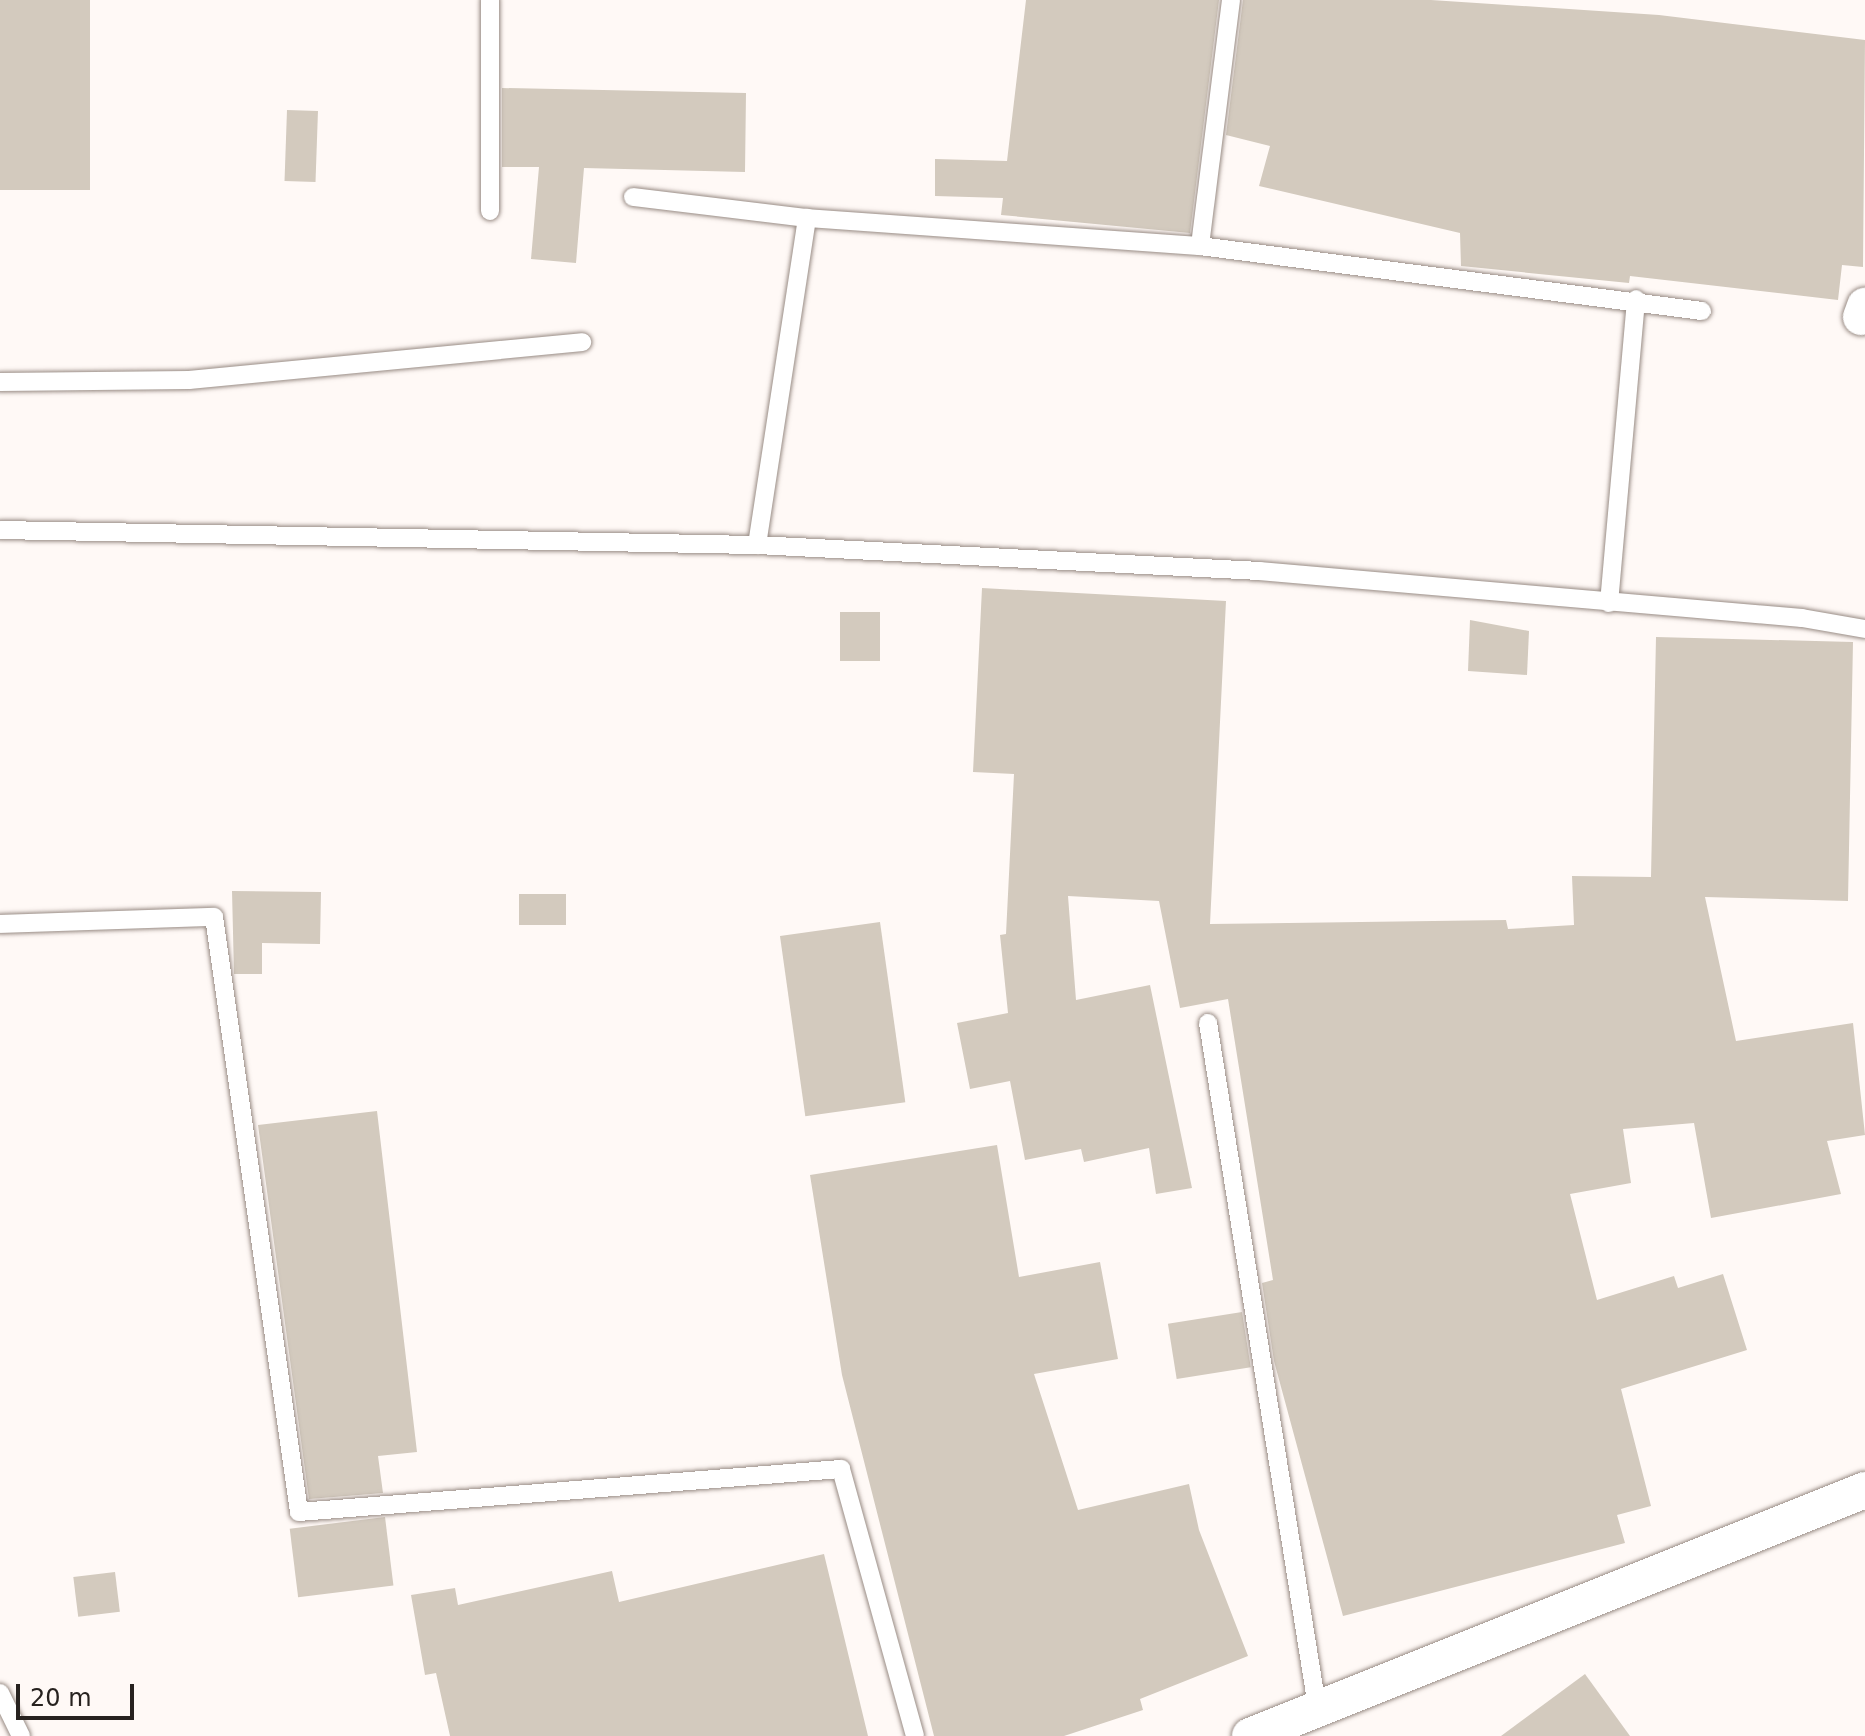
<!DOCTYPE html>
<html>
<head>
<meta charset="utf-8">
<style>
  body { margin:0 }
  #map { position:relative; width:1865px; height:1736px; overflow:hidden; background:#fff9f6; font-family:"DejaVu Sans",sans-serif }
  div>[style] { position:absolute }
  .building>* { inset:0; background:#d3cabe; transform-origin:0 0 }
  .roads { filter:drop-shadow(0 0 2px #998c85) drop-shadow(0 0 2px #998c85) }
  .lane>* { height:18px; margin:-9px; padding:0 9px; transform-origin:9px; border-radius:9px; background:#fff }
  .street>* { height:36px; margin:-18px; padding:0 18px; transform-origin:18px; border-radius:18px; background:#fff }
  span { translate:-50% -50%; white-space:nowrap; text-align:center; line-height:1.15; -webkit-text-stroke:8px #fff9f6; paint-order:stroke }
  .scale { position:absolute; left:16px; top:1684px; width:118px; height:36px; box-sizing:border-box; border:4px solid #27221f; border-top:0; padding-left:10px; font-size:24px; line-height:28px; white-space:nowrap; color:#27221f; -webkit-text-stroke:6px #fff9f6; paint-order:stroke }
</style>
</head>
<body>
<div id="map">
  <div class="building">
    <i style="left:0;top:0;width:90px;height:190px"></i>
    <i style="clip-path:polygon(1026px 0,1219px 0,1190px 233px,1001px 215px,1003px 198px,935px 196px,935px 159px,1007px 161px)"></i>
    <i style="clip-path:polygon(1243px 0,1431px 0,1659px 15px,1865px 40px,1863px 267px,1842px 265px,1838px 300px,1630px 276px,1629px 283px,1461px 266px,1460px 233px,1259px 186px,1270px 146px,1226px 135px)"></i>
    <i style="clip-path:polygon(502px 88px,746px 93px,745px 172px,584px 168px,576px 263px,531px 259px,539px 167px,502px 167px)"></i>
    <i style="left:287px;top:110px;width:31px;height:71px;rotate:2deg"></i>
    <i style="clip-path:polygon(982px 588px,1226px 601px,1210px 924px,1506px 920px,1508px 929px,1574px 925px,1572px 876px,1651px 877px,1656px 637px,1853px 642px,1848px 901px,1705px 897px,1736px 1041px,1853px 1023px,1865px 1135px,1827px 1141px,1841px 1194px,1711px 1218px,1694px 1123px,1623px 1129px,1631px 1183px,1570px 1194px,1597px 1300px,1674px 1276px,1678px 1288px,1723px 1274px,1747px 1350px,1621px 1389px,1651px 1506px,1617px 1515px,1625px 1543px,1343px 1616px,1274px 1361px,1262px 1283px,1273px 1280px,1228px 999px,1180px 1008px,1159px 901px,1068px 896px,1076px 1000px,1150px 985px,1192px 1188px,1156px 1194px,1149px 1148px,1084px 1162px,1081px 1149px,1025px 1160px,1010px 1081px,970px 1089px,957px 1023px,1008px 1013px,1000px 935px,1006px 934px,1014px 774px,973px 772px)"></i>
    <i style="left:840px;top:612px;width:40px;height:49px"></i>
    <i style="clip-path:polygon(1470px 620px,1529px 631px,1527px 675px,1468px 671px)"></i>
    <i style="clip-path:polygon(232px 891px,321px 892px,320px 944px,262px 943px,262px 974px,234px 974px)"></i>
    <i style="left:519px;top:894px;width:47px;height:31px"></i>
    <i style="left:880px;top:922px;width:182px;height:101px;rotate:82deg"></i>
    <i style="clip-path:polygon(377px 1111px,417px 1452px,378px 1456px,383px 1493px,309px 1499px,258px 1125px)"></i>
    <i style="clip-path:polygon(997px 1145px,1019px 1277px,1100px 1262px,1118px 1359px,1034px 1374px,1078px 1510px,1189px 1484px,1199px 1530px,1248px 1656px,1140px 1699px,1143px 1710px,1064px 1736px,934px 1736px,842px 1375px,810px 1175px)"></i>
    <i style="left:1242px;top:1312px;width:56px;height:75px;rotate:81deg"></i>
    <i style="left:385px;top:1517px;width:69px;height:96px;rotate:83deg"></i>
    <i style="clip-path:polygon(824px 1554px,868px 1736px,450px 1736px,436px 1673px,425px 1675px,411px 1595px,455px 1588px,458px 1605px,612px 1571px,619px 1602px)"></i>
    <i style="left:115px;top:1572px;width:40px;height:42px;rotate:83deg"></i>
    <i style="clip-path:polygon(1585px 1674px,1630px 1736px,1501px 1736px)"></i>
  </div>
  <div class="roads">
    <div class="lane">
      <i style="left:490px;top:0;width:211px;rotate:90deg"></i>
      <i style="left:1231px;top:0;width:248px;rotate:97.2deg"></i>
      <i style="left:1200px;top:246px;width:506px;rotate:7.38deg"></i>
      <i style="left:633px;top:197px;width:175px;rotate:6.9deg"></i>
      <i style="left:807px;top:218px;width:394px;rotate:4.1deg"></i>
      <i style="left:0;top:382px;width:189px;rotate:-0.6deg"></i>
      <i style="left:189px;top:380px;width:395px;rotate:-5.5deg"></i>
      <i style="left:0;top:530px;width:757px;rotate:1.14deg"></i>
      <i style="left:757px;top:545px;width:503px;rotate:2.96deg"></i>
      <i style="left:1259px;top:571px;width:545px;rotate:4.95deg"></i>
      <i style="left:1802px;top:618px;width:64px;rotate:9.9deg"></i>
      <i style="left:757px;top:545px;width:331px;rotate:-81.3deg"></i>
      <i style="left:1609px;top:603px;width:305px;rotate:-84.9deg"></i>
      <i style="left:0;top:924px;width:214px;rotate:-1.9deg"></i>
      <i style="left:214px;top:917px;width:601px;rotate:81.87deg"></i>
      <i style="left:299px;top:1512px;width:544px;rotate:-4.54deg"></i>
      <i style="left:841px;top:1469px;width:277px;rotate:74.5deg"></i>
      <i style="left:1208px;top:1023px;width:699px;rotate:80.94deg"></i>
      <i style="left:0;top:1693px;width:48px;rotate:64deg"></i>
    </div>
    <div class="street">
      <i style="left:1861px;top:317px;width:12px;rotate:-70deg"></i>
      <i style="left:1250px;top:1736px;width:662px;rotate:-21.8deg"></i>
    </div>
  </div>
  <div class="scale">20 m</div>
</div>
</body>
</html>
